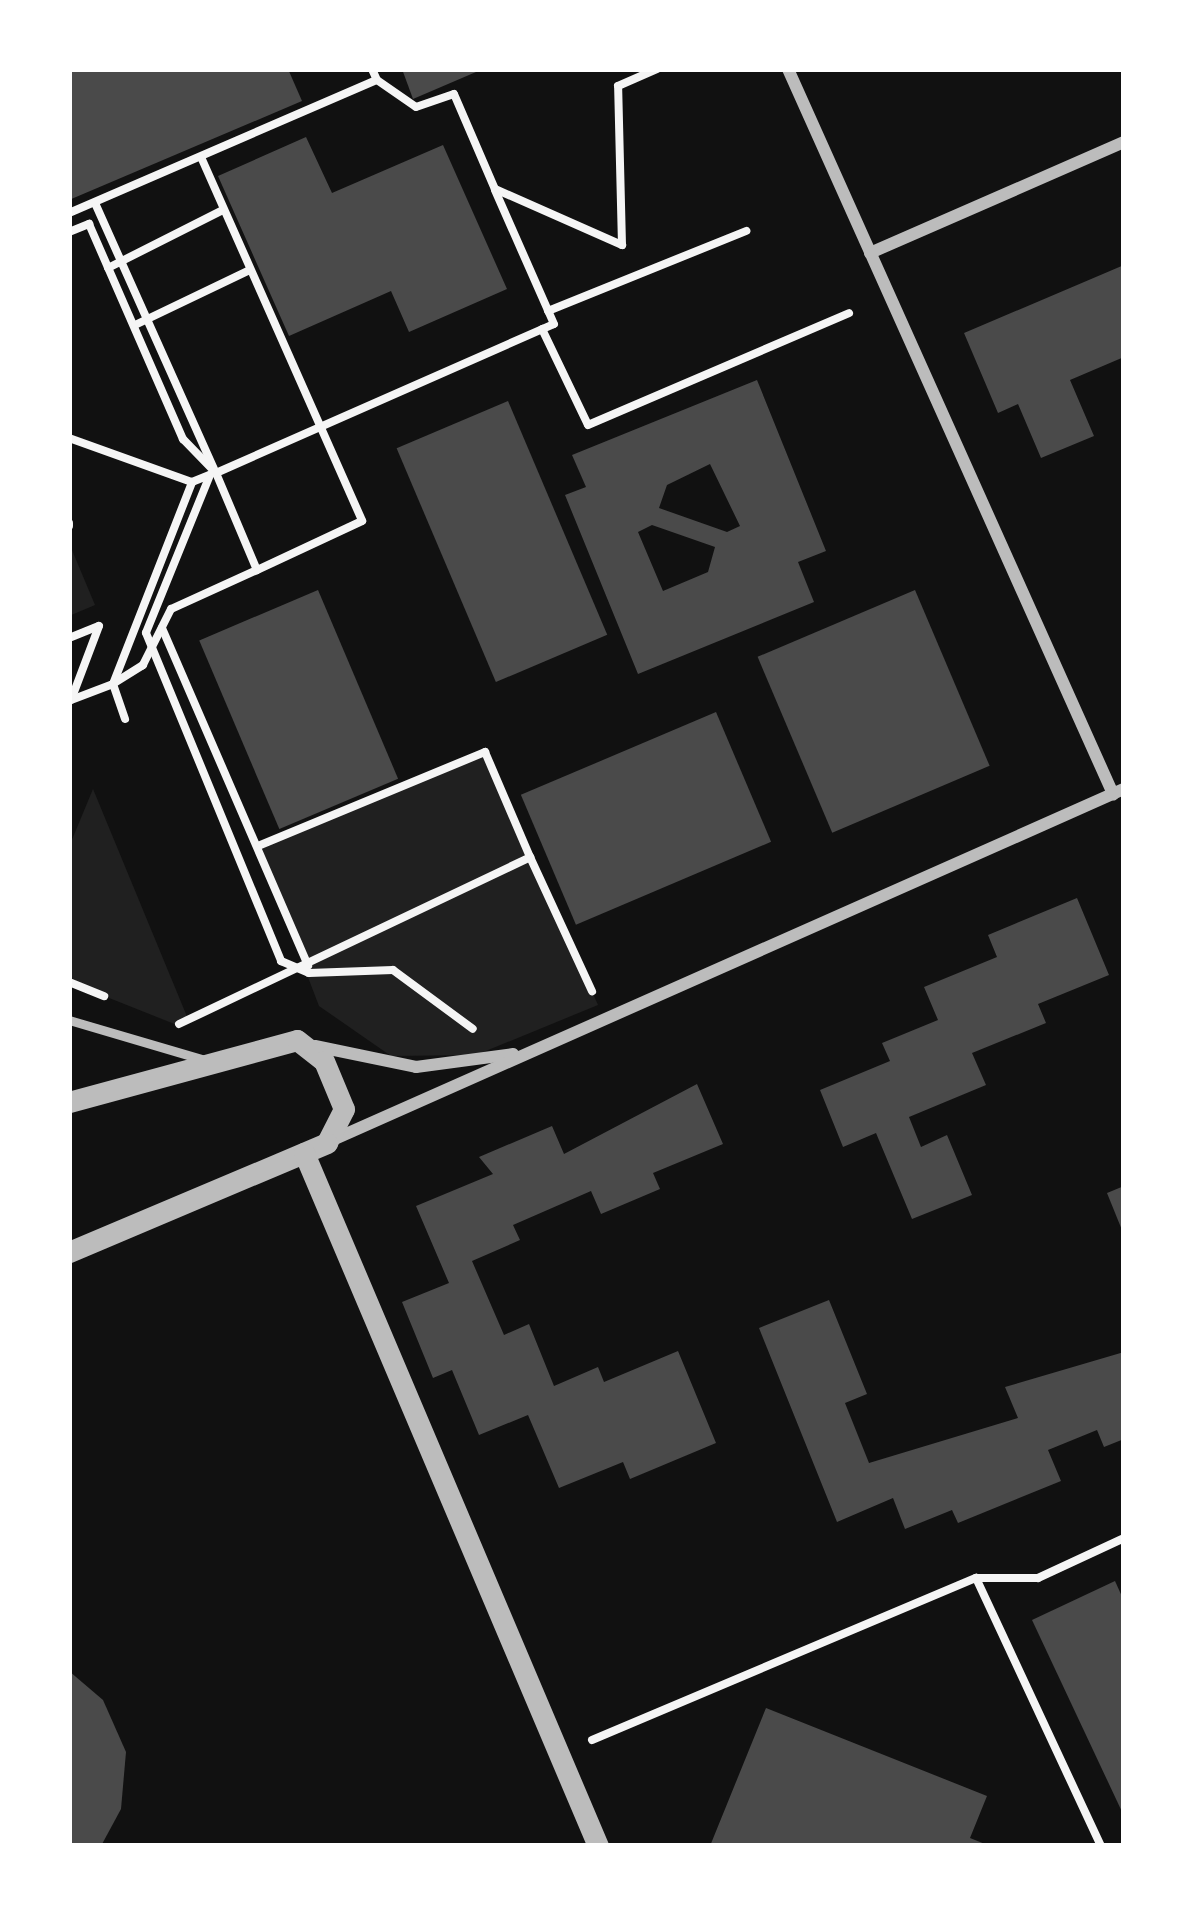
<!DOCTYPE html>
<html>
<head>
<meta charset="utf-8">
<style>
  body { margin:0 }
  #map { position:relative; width:1193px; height:1915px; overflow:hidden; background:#111; font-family:Manrope,sans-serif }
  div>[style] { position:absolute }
  .green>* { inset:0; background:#202020 }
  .building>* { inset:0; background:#4a4a4a; transform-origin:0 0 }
  .path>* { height:8px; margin:-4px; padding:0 4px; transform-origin:4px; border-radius:4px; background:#f5f5f5 }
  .service>* { height:9px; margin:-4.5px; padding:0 4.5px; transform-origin:4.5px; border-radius:4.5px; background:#bcbcbc }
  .minor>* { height:12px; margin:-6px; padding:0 6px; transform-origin:6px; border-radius:6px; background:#bcbcbc }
  .tertiary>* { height:21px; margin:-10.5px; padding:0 10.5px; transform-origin:10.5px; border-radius:10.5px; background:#bcbcbc }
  span { translate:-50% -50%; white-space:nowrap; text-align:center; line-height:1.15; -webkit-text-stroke:10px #fff; paint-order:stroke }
  .frame { position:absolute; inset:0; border:72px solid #fff; pointer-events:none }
</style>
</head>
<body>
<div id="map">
  <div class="green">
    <i style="clip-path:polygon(69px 543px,95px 605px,69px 616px)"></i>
    <i style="clip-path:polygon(485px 752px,598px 1005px,476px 1055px,391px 1056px,319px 1006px,258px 846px)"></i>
    <i style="clip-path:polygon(93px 789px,188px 1019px,177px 1025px,69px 982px,69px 847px)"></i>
  </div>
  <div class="building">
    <i style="clip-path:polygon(69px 69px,288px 69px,302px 101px,69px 200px)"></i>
    <i style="clip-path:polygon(402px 69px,483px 69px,413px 99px)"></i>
    <i style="clip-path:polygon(306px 137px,332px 193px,443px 145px,507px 289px,409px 332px,391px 291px,289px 336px,218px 176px)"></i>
    <i style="clip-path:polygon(1124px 265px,1124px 357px,1070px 380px,1094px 436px,1041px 458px,1018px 404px,998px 413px,964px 333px)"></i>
    <i style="clip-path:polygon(evenodd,757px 380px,826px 551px,798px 562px,814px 602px,638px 674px,565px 495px,586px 487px,572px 455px,757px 380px,710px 464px,740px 526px,727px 532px,659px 508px,667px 485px,710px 464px,757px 380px,652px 525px,715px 547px,708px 572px,663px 591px,638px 532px,652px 525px)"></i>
    <i style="left:508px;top:401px;width:254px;height:121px;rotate:67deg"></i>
    <i style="left:318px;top:590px;width:205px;height:129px;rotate:67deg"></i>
    <i style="left:915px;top:590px;width:191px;height:171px;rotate:67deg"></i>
    <i style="left:716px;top:712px;width:141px;height:212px;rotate:67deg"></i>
    <i style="clip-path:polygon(1077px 898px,1109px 975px,1038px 1004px,1046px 1023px,972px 1053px,986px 1085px,909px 1117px,921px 1147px,947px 1135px,972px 1195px,912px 1219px,876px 1133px,843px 1147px,820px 1090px,890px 1061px,882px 1043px,938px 1020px,924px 987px,997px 957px,988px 935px)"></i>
    <i style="clip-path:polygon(697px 1084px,723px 1144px,653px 1173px,660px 1189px,601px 1214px,591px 1191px,513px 1225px,520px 1240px,472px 1261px,504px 1335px,529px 1324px,554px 1386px,598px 1367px,604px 1382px,678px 1351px,716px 1443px,630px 1479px,623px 1462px,559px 1488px,528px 1415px,479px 1435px,452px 1370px,433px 1378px,402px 1302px,449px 1283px,416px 1206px,493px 1174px,479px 1157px,552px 1126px,564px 1154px)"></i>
    <i style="clip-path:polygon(1124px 1186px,1124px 1235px,1107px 1193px)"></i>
    <i style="clip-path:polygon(829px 1300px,867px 1394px,845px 1403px,869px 1463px,1018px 1418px,1005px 1387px,1124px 1352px,1124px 1439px,1104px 1447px,1097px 1430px,1048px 1450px,1061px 1481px,958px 1523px,952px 1510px,905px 1529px,893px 1498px,837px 1522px,759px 1328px)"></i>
    <i style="clip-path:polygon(1115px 1581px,1124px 1601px,1124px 1816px,1032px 1620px)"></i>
    <i style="clip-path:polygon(69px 1671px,103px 1700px,126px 1752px,121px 1809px,101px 1846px,69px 1846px)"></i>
    <i style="clip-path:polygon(766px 1708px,987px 1796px,970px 1838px,990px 1846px,710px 1846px)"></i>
  </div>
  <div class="path">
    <i style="left:372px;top:69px;width:12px;rotate:66deg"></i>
    <i style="left:201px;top:157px;width:398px;rotate:66.1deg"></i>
    <i style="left:362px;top:521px;width:116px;rotate:155deg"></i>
    <i style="left:95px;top:203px;width:296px;rotate:65.9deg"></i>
    <i style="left:216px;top:473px;width:369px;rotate:-23.8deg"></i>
    <i style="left:554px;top:324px;width:146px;rotate:-113.8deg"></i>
    <i style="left:69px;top:213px;width:335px;rotate:-23.4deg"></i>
    <i style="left:377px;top:80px;width:47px;rotate:34.7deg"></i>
    <i style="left:416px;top:107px;width:40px;rotate:-18.9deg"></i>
    <i style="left:454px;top:94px;width:103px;rotate:66.7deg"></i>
    <i style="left:495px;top:189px;width:139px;rotate:23.8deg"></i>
    <i style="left:622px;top:245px;width:159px;rotate:-91.4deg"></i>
    <i style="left:618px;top:86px;width:43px;rotate:-23.6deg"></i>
    <i style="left:69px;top:232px;width:22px;rotate:-22deg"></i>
    <i style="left:89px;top:224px;width:235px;rotate:66.4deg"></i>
    <i style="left:183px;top:439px;width:47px;rotate:45.9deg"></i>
    <i style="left:216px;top:473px;width:105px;rotate:67.1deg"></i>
    <i style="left:257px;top:570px;width:94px;rotate:155.6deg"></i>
    <i style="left:171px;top:609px;width:63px;rotate:116.6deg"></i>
    <i style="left:143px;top:665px;width:36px;rotate:148deg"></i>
    <i style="left:113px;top:684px;width:37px;rotate:71deg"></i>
    <i style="left:108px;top:268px;width:129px;rotate:-26.8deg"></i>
    <i style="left:548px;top:311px;width:214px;rotate:-22deg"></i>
    <i style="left:135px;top:325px;width:127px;rotate:-25.6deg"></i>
    <i style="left:542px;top:329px;width:106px;rotate:64.4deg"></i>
    <i style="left:588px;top:425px;width:284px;rotate:-23.2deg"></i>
    <i style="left:69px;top:438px;width:131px;rotate:19.7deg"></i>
    <i style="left:192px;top:482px;width:18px;rotate:-22deg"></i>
    <i style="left:210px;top:475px;width:170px;rotate:112.1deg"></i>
    <i style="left:146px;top:633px;width:355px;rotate:67.6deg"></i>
    <i style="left:281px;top:961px;width:30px;rotate:23deg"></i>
    <i style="left:309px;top:973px;width:84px;rotate:-2deg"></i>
    <i style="left:393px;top:970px;width:99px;rotate:36.4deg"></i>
    <i style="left:69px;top:523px;width:3px;rotate:90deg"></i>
    <i style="left:162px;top:628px;width:368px;rotate:66.6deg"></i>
    <i style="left:69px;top:638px;width:32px;rotate:-22deg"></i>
    <i style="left:99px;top:626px;width:79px;rotate:110.7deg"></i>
    <i style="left:71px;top:700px;width:45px;rotate:-20.9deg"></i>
    <i style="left:113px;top:684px;width:217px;rotate:-68.6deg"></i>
    <i style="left:258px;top:846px;width:246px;rotate:-22.5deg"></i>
    <i style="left:485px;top:752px;width:114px;rotate:66.8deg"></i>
    <i style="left:69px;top:982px;width:38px;rotate:22deg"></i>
    <i style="left:179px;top:1024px;width:389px;rotate:-25.4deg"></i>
    <i style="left:530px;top:857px;width:148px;rotate:65.2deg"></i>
    <i style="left:976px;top:1578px;width:296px;rotate:65deg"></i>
    <i style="left:592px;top:1740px;width:417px;rotate:-22.9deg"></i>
    <i style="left:976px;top:1578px;width:62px"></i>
    <i style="left:1038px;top:1578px;width:95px;rotate:-24.9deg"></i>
  </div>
  <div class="service">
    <i style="left:69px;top:1020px;width:142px;rotate:16.4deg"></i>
  </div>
  <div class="minor">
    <i style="left:788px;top:69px;width:795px;rotate:65.85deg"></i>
    <i style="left:870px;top:253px;width:277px;rotate:-23.6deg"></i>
    <i style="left:315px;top:1046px;width:103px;rotate:11.7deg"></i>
    <i style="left:416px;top:1067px;width:98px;rotate:-7.6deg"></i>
    <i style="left:328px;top:1142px;width:871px;rotate:-23.92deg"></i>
  </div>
  <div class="tertiary">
    <i style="left:69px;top:1102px;width:236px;rotate:-15.2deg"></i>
    <i style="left:297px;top:1040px;width:34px;rotate:38deg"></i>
    <i style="left:324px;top:1061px;width:52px;rotate:67.4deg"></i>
    <i style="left:344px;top:1109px;width:38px;rotate:117deg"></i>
    <i style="left:327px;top:1143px;width:280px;rotate:157.1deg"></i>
    <i style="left:304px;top:1153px;width:753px;rotate:67.01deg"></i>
  </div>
  <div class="frame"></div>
</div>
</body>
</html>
